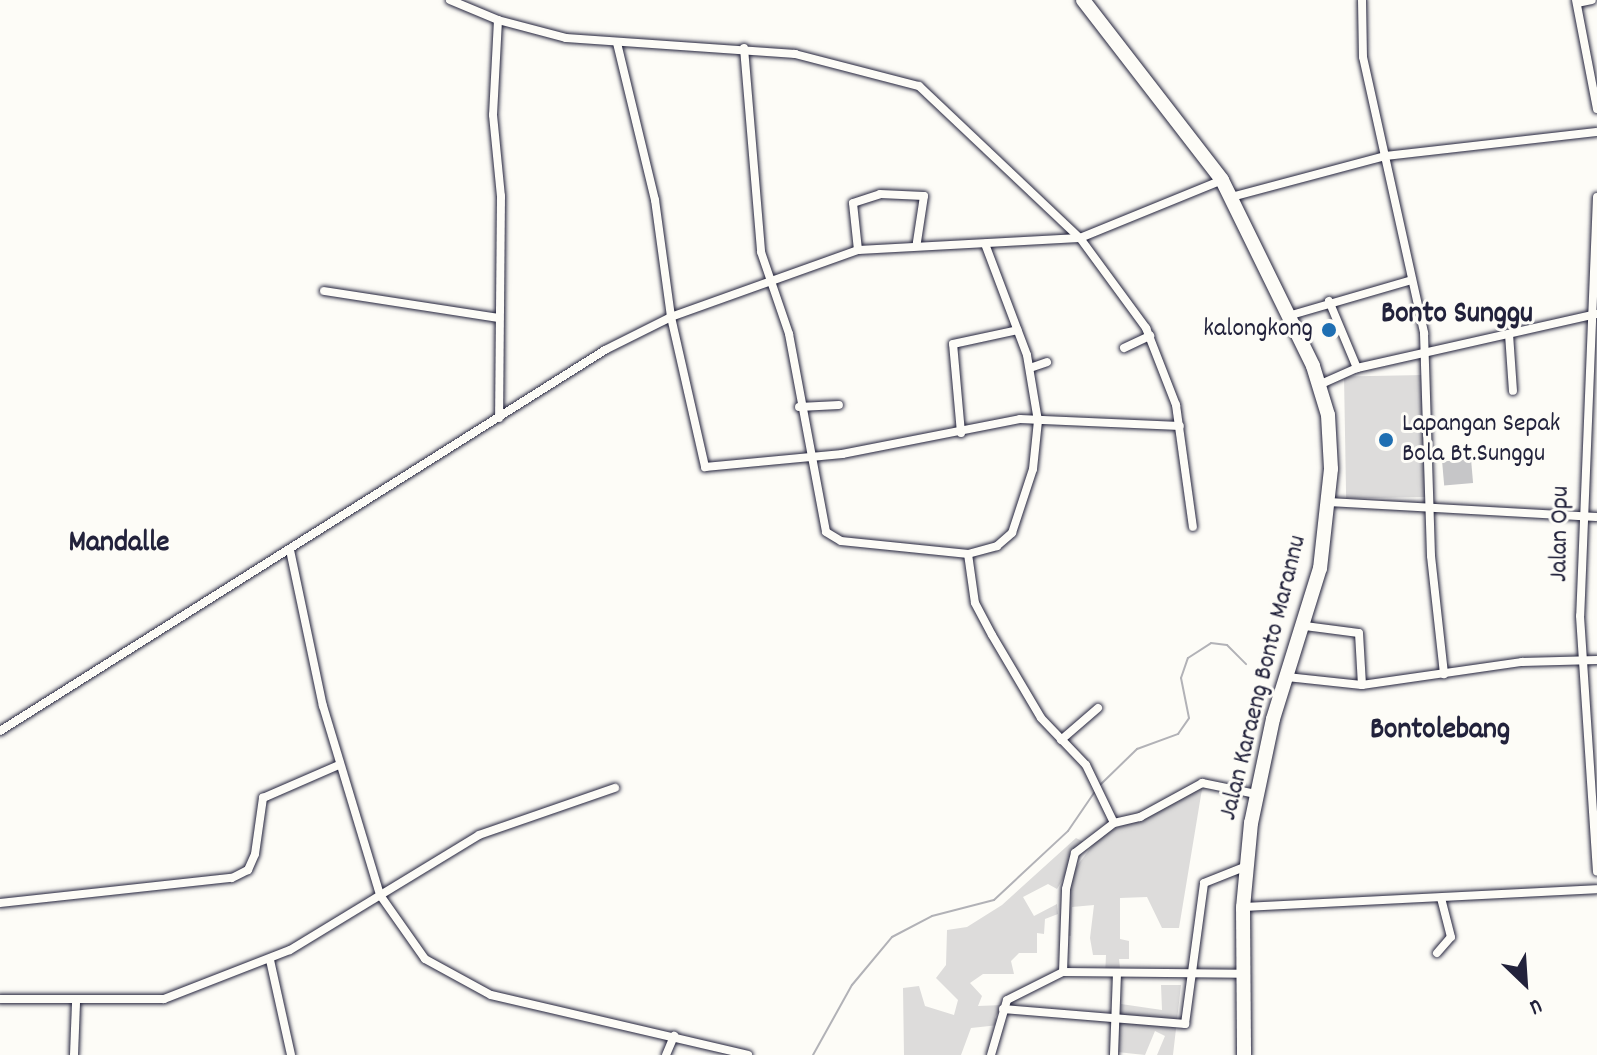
<!DOCTYPE html>
<html>
<head>
<meta charset="utf-8">
<style>
  body { margin:0 }
  #map { position:relative; width:1597px; height:1055px; overflow:hidden; background:#fdfcf7; font-family:Dekko,sans-serif }
  div>[style] { position:absolute }
  .green>* { inset:0; background:#dddcdb; transform-origin:0 0 }
  .stream>* { height:2px; margin:-1px; padding:0 1px; transform-origin:1px; border-radius:1px; background:#b2b2b7 }
  .building>* { inset:0; background:#c6c6c8; transform-origin:0 0 }
  .roads { filter:drop-shadow(0 0 2px #22223b) drop-shadow(0 0 2px #22223b) }
  .street>* { height:8px; margin:-4px; padding:0 4px; transform-origin:4px; border-radius:4px; background:#fdfcf7 }
  .primary>* { height:14px; margin:-7px; padding:0 7px; transform-origin:7px; border-radius:7px; background:#fdfcf7 }
  .dots>* { width:22px; height:22px; translate:-50% -50%; box-sizing:border-box; border:4px solid #fdfcf7; border-radius:50% }
  span { translate:-50% -50%; white-space:nowrap; text-align:center; line-height:1.15; -webkit-text-stroke:6px #fdfcf7; paint-order:stroke }
  .poi-label { font-size:26px; color:#22223b }
  .right { translate:-100% -50%; text-align:right }
  .left { translate:0 -50%; text-align:left }
  .street-label { font-size:26px; color:#22223b }
  .quarter-label { font-size:30px; color:#22223b; font-weight:700 }
  .north { position:absolute; left:1485px; top:943px; width:80px; height:80px; -webkit-text-stroke:6px #fdfcf7; paint-order:stroke; rotate:155deg; font-size:22px; font-weight:700; line-height:32px; text-align:center; color:#22223b }
  .north::after { content:''; display:block; margin:auto; width:28px; height:36px; background:#22223b; clip-path:polygon(50% 0,100% 100%,50% 72%,0 100%) }
</style>
</head>
<body>
<div id="map">
  <div class="green">
    <i style="left:1424px;top:375px;width:122px;height:80px;rotate:89deg"></i>
    <i style="clip-path:polygon(1203px 783px,1179px 928px,1162px 928px,1147px 897px,1120px 898px,1120px 939px,1129px 941px,1129px 959px,1119px 959px,1121px 976px,1105px 976px,1106px 955px,1093px 955px,1090px 938px,1094px 905px,1072px 907px,1071px 936px,1063px 935px,1071px 874px,1107px 826px,1114px 829px,1169px 806px)"></i>
    <i style="clip-path:polygon(1076px 838px,1084px 842px,1057px 889px,1048px 884px,1023px 897px,1034px 916px,1057px 904px,1058px 914px,1045px 919px,1044px 934px,1037px 933px,1037px 953px,1019px 953px,1011px 961px,1014px 974px,983px 974px,970px 983px,982px 996px,978px 1006px,1003px 1005px,995px 1017px,999px 1025px,971px 1028px,961px 1055px,904px 1055px,903px 988px,919px 986px,925px 1006px,954px 1015px,958px 1000px,936px 978px,946px 965px,947px 930px,967px 927px,1002px 905px)"></i>
    <i style="clip-path:polygon(1161px 985px,1181px 985px,1173px 1055px,1157px 1055px,1165px 1036px,1155px 1031px,1145px 1055px,1117px 1052px,1121px 1004px,1162px 1010px)"></i>
  </div>
  <div class="stream">
    <i style="left:1100px;top:785px;width:52px;rotate:-44.2deg"></i>
    <i style="left:1137px;top:749px;width:44px;rotate:-20.1deg"></i>
    <i style="left:1178px;top:734px;width:19px;rotate:-55deg"></i>
    <i style="left:1189px;top:718px;width:41px;rotate:-101.3deg"></i>
    <i style="left:1181px;top:678px;width:21px;rotate:-71deg"></i>
    <i style="left:1188px;top:658px;width:27px;rotate:-33deg"></i>
    <i style="left:1211px;top:643px;width:16px;rotate:7deg"></i>
    <i style="left:1227px;top:645px;width:27px;rotate:45deg"></i>
    <i style="left:813px;top:1055px;width:80px;rotate:-60.9deg"></i>
    <i style="left:852px;top:985px;width:62px;rotate:-50.2deg"></i>
    <i style="left:892px;top:937px;width:45px;rotate:-27.7deg"></i>
    <i style="left:932px;top:916px;width:64px;rotate:-14.5deg"></i>
    <i style="left:994px;top:900px;width:101px;rotate:-43deg"></i>
    <i style="left:1068px;top:831px;width:50px;rotate:-55.7deg"></i>
  </div>
  <div class="building">
    <i style="left:1471px;top:459px;width:24px;height:29px;rotate:85deg"></i>
  </div>
  <div class="roads">
    <div class="street">
      <i style="left:450px;top:0;width:52px;rotate:22.6deg"></i>
      <i style="left:498px;top:20px;width:95px;rotate:93deg"></i>
      <i style="left:493px;top:115px;width:81px;rotate:84.4deg"></i>
      <i style="left:501px;top:196px;width:222px;rotate:90.5deg"></i>
      <i style="left:1362px;top:0;width:57px;rotate:89deg"></i>
      <i style="left:1363px;top:57px;width:283px;rotate:77.5deg"></i>
      <i style="left:1424px;top:333px;width:223px;rotate:88.2deg"></i>
      <i style="left:1431px;top:556px;width:119px;rotate:83.7deg"></i>
      <i style="left:1576px;top:0;width:111px;rotate:79.1deg"></i>
      <i style="left:1577px;top:3px;width:15px;rotate:-11deg"></i>
      <i style="left:498px;top:20px;width:70px;rotate:14.8deg"></i>
      <i style="left:566px;top:38px;width:230px;rotate:4deg"></i>
      <i style="left:795px;top:54px;width:128px;rotate:14.5deg"></i>
      <i style="left:919px;top:86px;width:221px;rotate:43.4deg"></i>
      <i style="left:1080px;top:238px;width:112px;rotate:53.7deg"></i>
      <i style="left:1146px;top:328px;width:83px;rotate:68.7deg"></i>
      <i style="left:1176px;top:405px;width:123px;rotate:82.1deg"></i>
      <i style="left:617px;top:43px;width:162px;rotate:76.4deg"></i>
      <i style="left:655px;top:200px;width:118px;rotate:82.2deg"></i>
      <i style="left:671px;top:317px;width:154px;rotate:77.2deg"></i>
      <i style="left:705px;top:467px;width:138px;rotate:-5.4deg"></i>
      <i style="left:842px;top:454px;width:181px;rotate:-11.1deg"></i>
      <i style="left:1020px;top:419px;width:160px;rotate:2.5deg"></i>
      <i style="left:744px;top:48px;width:205px;rotate:85.2deg"></i>
      <i style="left:761px;top:252px;width:87px;rotate:71.1deg"></i>
      <i style="left:789px;top:334px;width:201px;rotate:79.4deg"></i>
      <i style="left:826px;top:532px;width:17px;rotate:31deg"></i>
      <i style="left:841px;top:541px;width:128px;rotate:5.8deg"></i>
      <i style="left:968px;top:554px;width:49px;rotate:81.9deg"></i>
      <i style="left:975px;top:603px;width:36px;rotate:62deg"></i>
      <i style="left:992px;top:635px;width:96px;rotate:59.4deg"></i>
      <i style="left:1041px;top:718px;width:65px;rotate:46.2deg"></i>
      <i style="left:1086px;top:765px;width:64px;rotate:64.2deg"></i>
      <i style="left:1231px;top:197px;width:159px;rotate:-14.9deg"></i>
      <i style="left:1385px;top:156px;width:213px;rotate:-6.5deg"></i>
      <i style="left:1597px;top:197px;width:419px;rotate:92.3deg"></i>
      <i style="left:1580px;top:616px;width:256px;rotate:86.2deg"></i>
      <i style="left:858px;top:250px;width:47px;rotate:-96.1deg"></i>
      <i style="left:853px;top:203px;width:28px;rotate:-18deg"></i>
      <i style="left:880px;top:194px;width:44px;rotate:2.6deg"></i>
      <i style="left:924px;top:196px;width:47px;rotate:98.7deg"></i>
      <i style="left:324px;top:291px;width:176px;rotate:8.8deg"></i>
      <i style="left:1329px;top:301px;width:73px;rotate:67.3deg"></i>
      <i style="left:1288px;top:316px;width:129px;rotate:-16.2deg"></i>
      <i style="left:1509px;top:334px;width:57px;rotate:86deg"></i>
      <i style="left:1124px;top:348px;width:29px;rotate:-25deg"></i>
      <i style="left:1030px;top:368px;width:18px;rotate:-19deg"></i>
      <i style="left:1321px;top:384px;width:39px;rotate:-24deg"></i>
      <i style="left:1357px;top:368px;width:246px;rotate:-12.7deg"></i>
      <i style="left:799px;top:407px;width:40px;rotate:-2.9deg"></i>
      <i style="left:961px;top:433px;width:89px;rotate:-95.1deg"></i>
      <i style="left:953px;top:344px;width:66px;rotate:-12.2deg"></i>
      <i style="left:1328px;top:502px;width:269px;rotate:3.2deg"></i>
      <i style="left:290px;top:550px;width:159px;rotate:78.1deg"></i>
      <i style="left:323px;top:706px;width:197px;rotate:73.2deg"></i>
      <i style="left:380px;top:895px;width:78px;rotate:54.9deg"></i>
      <i style="left:425px;top:959px;width:75px;rotate:28.6deg"></i>
      <i style="left:491px;top:995px;width:264px;rotate:13.1deg"></i>
      <i style="left:968px;top:554px;width:30px;rotate:-15deg"></i>
      <i style="left:997px;top:546px;width:20px;rotate:-41deg"></i>
      <i style="left:1012px;top:533px;width:67px;rotate:-71.8deg"></i>
      <i style="left:1033px;top:469px;width:48px;rotate:-84.1deg"></i>
      <i style="left:1038px;top:421px;width:67px;rotate:-99.5deg"></i>
      <i style="left:1027px;top:355px;width:119px;rotate:-110.7deg"></i>
      <i style="left:1305px;top:626px;width:54px;rotate:7.4deg"></i>
      <i style="left:1359px;top:633px;width:52px;rotate:86.7deg"></i>
      <i style="left:1362px;top:685px;width:162px;rotate:-8.2deg"></i>
      <i style="left:1522px;top:662px;width:75px;rotate:-1.5deg"></i>
      <i style="left:1287px;top:677px;width:75px;rotate:6.1deg"></i>
      <i style="left:0;top:731px;width:715px;rotate:-32.2deg"></i>
      <i style="left:605px;top:350px;width:74px;rotate:-26.6deg"></i>
      <i style="left:671px;top:317px;width:199px;rotate:-19.7deg"></i>
      <i style="left:858px;top:250px;width:222px;rotate:-3.1deg"></i>
      <i style="left:1080px;top:238px;width:153px;rotate:-22.2deg"></i>
      <i style="left:1061px;top:740px;width:49px;rotate:-40.9deg"></i>
      <i style="left:0;top:903px;width:233px;rotate:-6.2deg"></i>
      <i style="left:232px;top:878px;width:18px;rotate:-27deg"></i>
      <i style="left:248px;top:870px;width:17px;rotate:-66deg"></i>
      <i style="left:255px;top:854px;width:57px;rotate:-81.9deg"></i>
      <i style="left:263px;top:798px;width:83px;rotate:-23.5deg"></i>
      <i style="left:1243px;top:907px;width:354px;rotate:-2.9deg"></i>
      <i style="left:1437px;top:953px;width:21px;rotate:-49deg"></i>
      <i style="left:1451px;top:937px;width:40px;rotate:-104.4deg"></i>
      <i style="left:270px;top:960px;width:97px;rotate:77.5deg"></i>
      <i style="left:1063px;top:972px;width:179px;rotate:0.6deg"></i>
      <i style="left:0;top:999px;width:164px"></i>
      <i style="left:164px;top:999px;width:135px;rotate:-21.3deg"></i>
      <i style="left:290px;top:950px;width:221px;rotate:-31.3deg"></i>
      <i style="left:479px;top:835px;width:144px;rotate:-19.1deg"></i>
      <i style="left:1003px;top:1009px;width:183px;rotate:4.7deg"></i>
      <i style="left:1185px;top:1024px;width:142px;rotate:-82.3deg"></i>
      <i style="left:1204px;top:883px;width:46px;rotate:-21.6deg"></i>
      <i style="left:74px;top:1055px;width:53px;rotate:-87.8deg"></i>
      <i style="left:666px;top:1055px;width:21px;rotate:-67deg"></i>
      <i style="left:991px;top:1055px;width:57px;rotate:-73.8deg"></i>
      <i style="left:1007px;top:1000px;width:63px;rotate:-26.6deg"></i>
      <i style="left:1063px;top:972px;width:83px;rotate:-87.9deg"></i>
      <i style="left:1066px;top:889px;width:37px;rotate:-76deg"></i>
      <i style="left:1075px;top:853px;width:49px;rotate:-37.6deg"></i>
      <i style="left:1114px;top:823px;width:27px;rotate:-13deg"></i>
      <i style="left:1140px;top:817px;width:71px;rotate:-28.7deg"></i>
      <i style="left:1202px;top:783px;width:55px;rotate:11.5deg"></i>
      <i style="left:1114px;top:1055px;width:82px;rotate:-87.9deg"></i>
    </div>
    <div class="primary">
      <i style="left:1083px;top:0;width:227px;rotate:52.3deg"></i>
      <i style="left:1222px;top:180px;width:207px;rotate:63.9deg"></i>
      <i style="left:1313px;top:366px;width:51px;rotate:73deg"></i>
      <i style="left:1328px;top:415px;width:54px;rotate:86.8deg"></i>
      <i style="left:1331px;top:469px;width:100px;rotate:96.3deg"></i>
      <i style="left:1320px;top:568px;width:158px;rotate:107.3deg"></i>
      <i style="left:1273px;top:719px;width:106px;rotate:101.9deg"></i>
      <i style="left:1251px;top:823px;width:84px;rotate:95.4deg"></i>
      <i style="left:1243px;top:907px;width:148px;rotate:89.6deg"></i>
    </div>
  </div>
  <div class="dots">
    <i style="left:1329px;top:330px;background:#1f6fb2"></i>
    <i style="left:1386px;top:440px;background:#1f6fb2"></i>
  </div>
  <div class="poi-label">
    <span class="right" style="left:1313px;top:330px">kalongkong</span>
    <span class="left" style="left:1402px;top:440px">Lapangan Sepak<br>Bola Bt.Sunggu</span>
  </div>
  <div class="street-label">
    <span style="left:1561px;top:534px;rotate:-89deg">Jalan Opu</span>
    <span style="left:1264px;top:678px;rotate:-76deg">Jalan Karaeng Bonto Marannu</span>
  </div>
  <div class="quarter-label">
    <span style="left:1457px;top:316px">Bonto Sunggu</span>
    <span style="left:119px;top:545px">Mandalle</span>
    <span style="left:1440px;top:732px">Bontolebang</span>
  </div>
  <div class="north">U</div>
</div>
</body>
</html>
